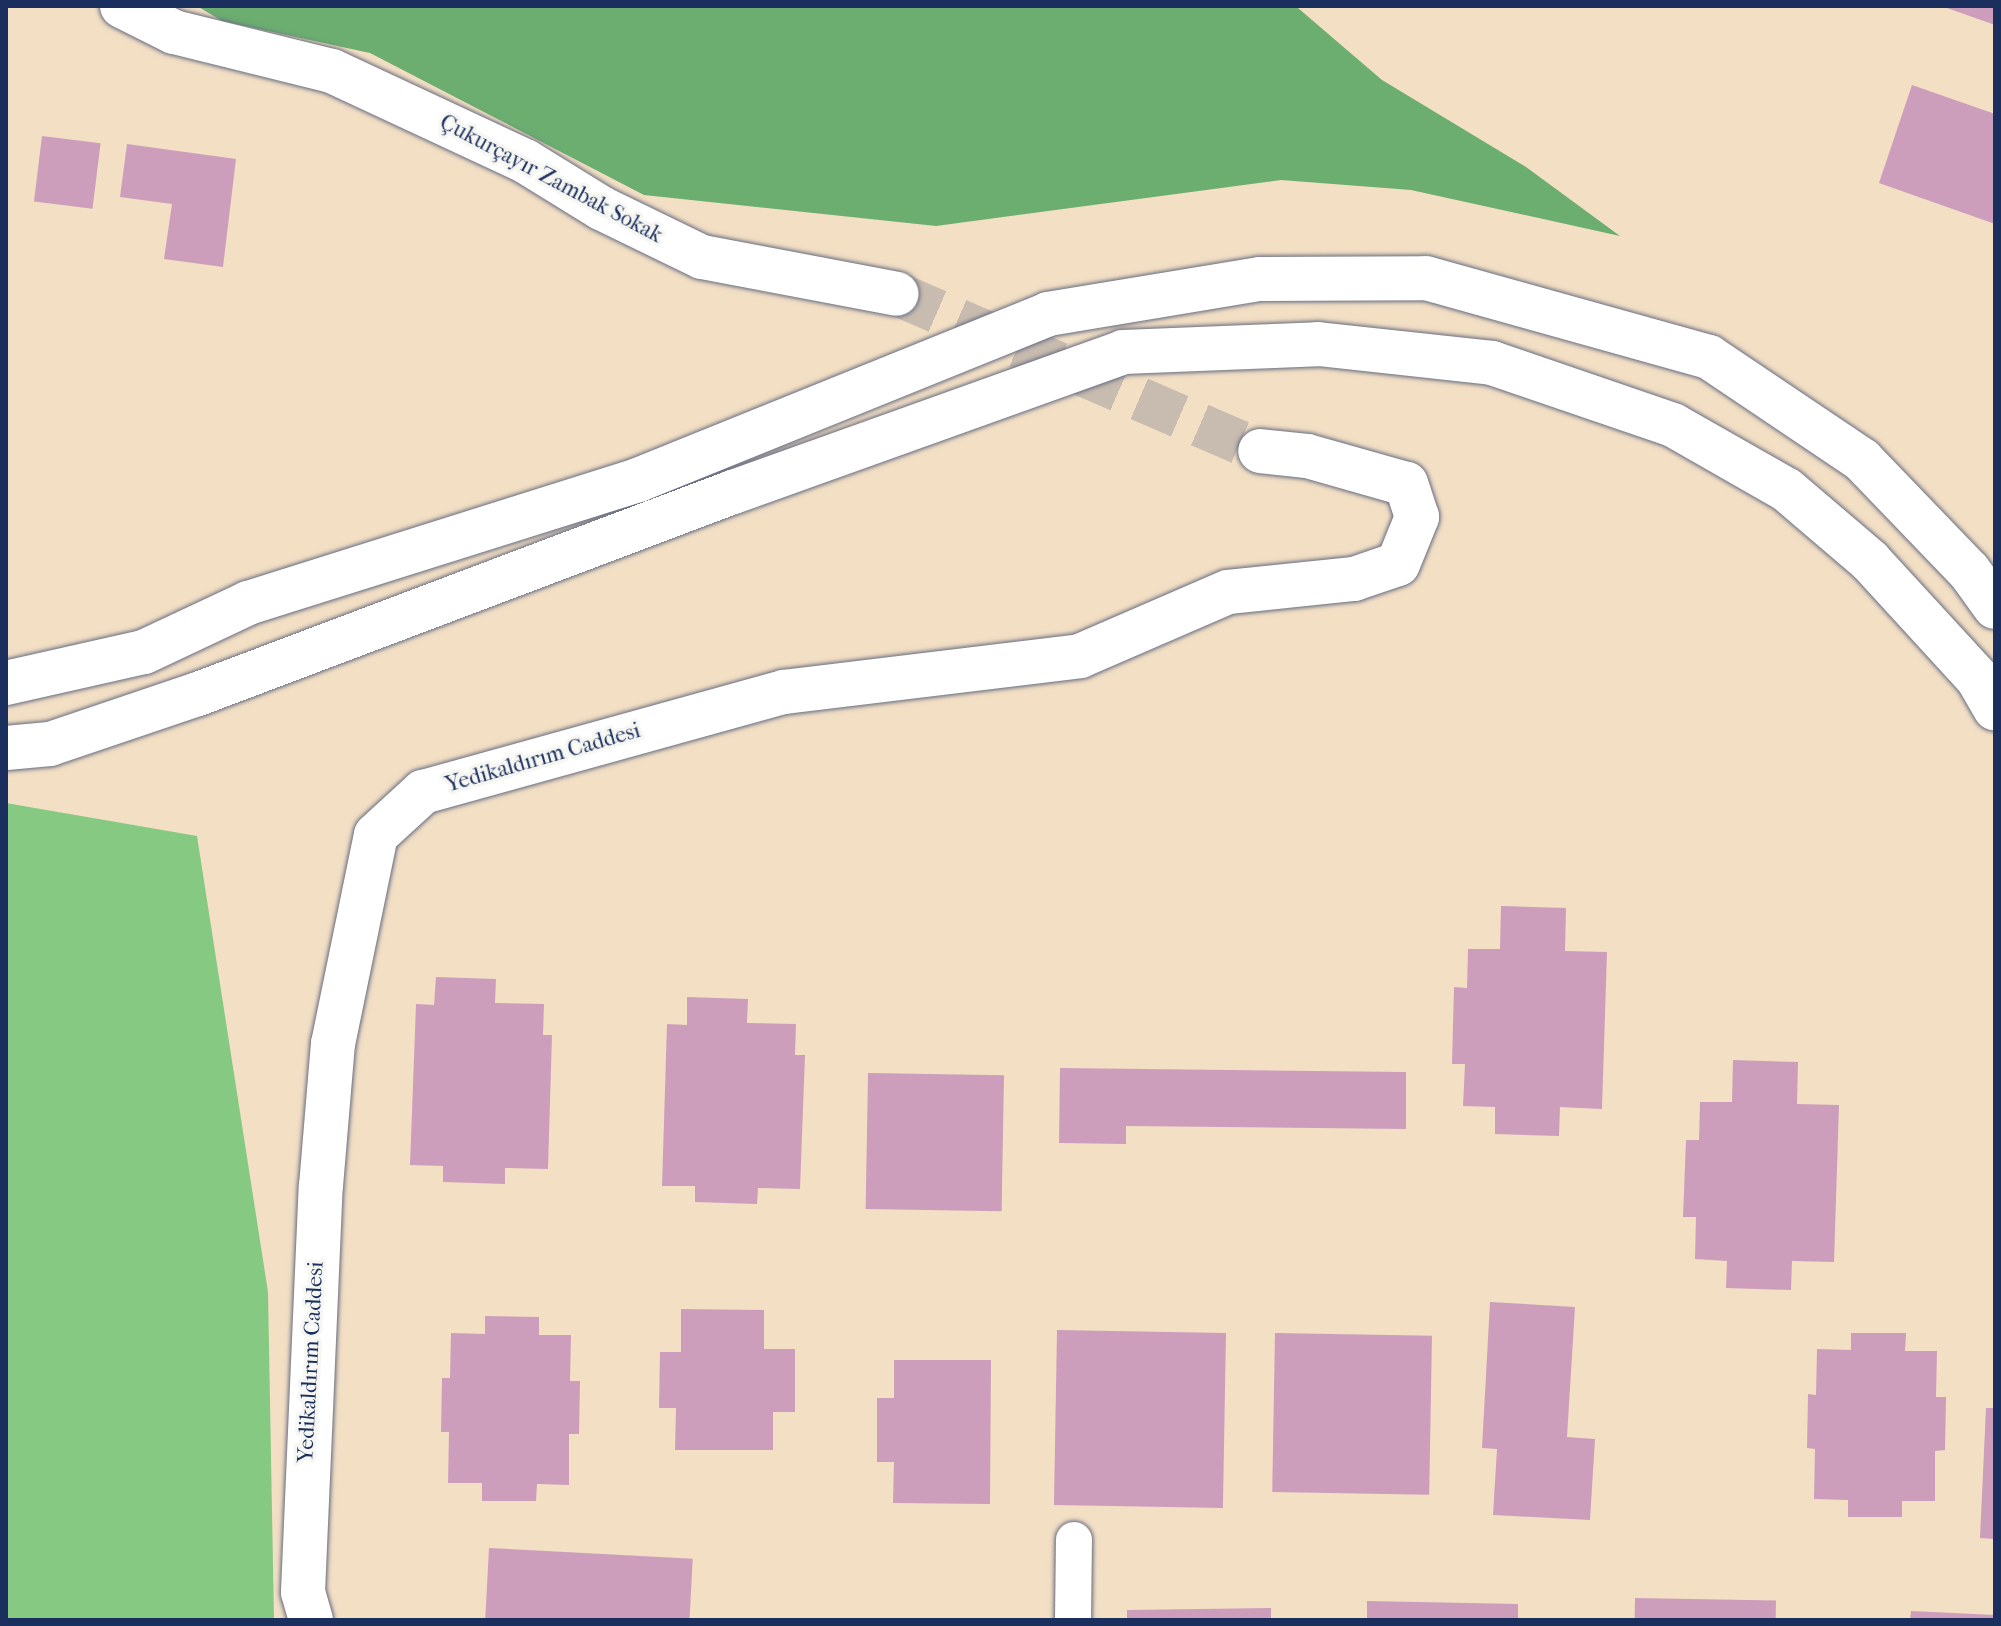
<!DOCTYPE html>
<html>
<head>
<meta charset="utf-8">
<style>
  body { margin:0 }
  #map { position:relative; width:2001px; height:1626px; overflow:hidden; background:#f3dfc4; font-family:"IM FELL French Canon",serif }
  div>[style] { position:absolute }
  .green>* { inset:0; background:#86c982 }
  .forest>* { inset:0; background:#6cad70 }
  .building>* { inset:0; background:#cc9ebc; transform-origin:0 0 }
  .secondary-tunnel>* { height:44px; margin-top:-22px; transform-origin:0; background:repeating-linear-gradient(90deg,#c8bcb0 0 44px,transparent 0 66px) }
  .roads { filter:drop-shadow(0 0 2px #676d82) drop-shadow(0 0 2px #676d82) }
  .street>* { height:36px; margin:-18px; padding:0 18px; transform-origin:18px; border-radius:18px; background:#fff }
  .secondary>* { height:44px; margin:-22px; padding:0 22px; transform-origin:22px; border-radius:22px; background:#fff }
  .primary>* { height:44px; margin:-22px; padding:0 22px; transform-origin:22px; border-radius:22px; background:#fff }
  span { translate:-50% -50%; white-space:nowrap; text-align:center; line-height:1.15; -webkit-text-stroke:7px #f6f6f2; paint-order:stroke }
  .street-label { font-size:22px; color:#1b2f5e }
  .frame { position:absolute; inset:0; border:8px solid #1b2f5e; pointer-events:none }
</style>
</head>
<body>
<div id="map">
  <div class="green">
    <i style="clip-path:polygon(6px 803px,197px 836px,268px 1292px,274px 1620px,6px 1620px)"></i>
  </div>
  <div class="forest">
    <i style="clip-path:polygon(197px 6px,1298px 8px,1382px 80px,1526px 167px,1620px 236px,1411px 190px,1281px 180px,936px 226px,644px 195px,370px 53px,222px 21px)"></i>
  </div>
  <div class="building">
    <i style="clip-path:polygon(1948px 6px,1995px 6px,1995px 25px,1947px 8px)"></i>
    <i style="clip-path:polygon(1912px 85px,1995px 114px,1995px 224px,1879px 183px)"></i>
    <i style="left:42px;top:136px;width:59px;height:66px;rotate:7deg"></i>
    <i style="clip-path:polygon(127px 144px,236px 159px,223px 267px,164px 259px,172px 204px,120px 197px)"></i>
    <i style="clip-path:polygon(1501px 906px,1566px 908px,1565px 951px,1607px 952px,1602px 1109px,1560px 1107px,1559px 1136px,1495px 1134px,1495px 1107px,1463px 1106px,1465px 1064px,1452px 1064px,1454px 987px,1467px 988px,1468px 949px,1500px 949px)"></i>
    <i style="clip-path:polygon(436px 977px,496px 979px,495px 1003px,544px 1004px,543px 1035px,552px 1035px,548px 1169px,505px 1168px,505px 1184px,443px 1182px,443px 1166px,410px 1165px,416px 1004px,434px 1005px)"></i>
    <i style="clip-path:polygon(687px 997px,748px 999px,747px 1023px,796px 1024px,795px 1055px,805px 1055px,800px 1189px,758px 1188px,757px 1204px,695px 1202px,695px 1186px,662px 1186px,667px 1024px,687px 1025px)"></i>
    <i style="clip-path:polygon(1733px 1060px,1798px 1062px,1797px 1104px,1839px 1105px,1834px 1262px,1792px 1261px,1791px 1290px,1726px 1288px,1727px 1261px,1695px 1259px,1696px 1217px,1683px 1217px,1686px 1140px,1699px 1140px,1700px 1102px,1732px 1102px)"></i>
    <i style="clip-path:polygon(1060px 1068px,1406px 1072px,1406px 1129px,1126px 1126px,1126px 1144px,1059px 1143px)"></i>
    <i style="left:868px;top:1073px;width:136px;height:136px;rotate:1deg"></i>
    <i style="clip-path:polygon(1490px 1302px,1575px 1307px,1567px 1437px,1595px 1439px,1590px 1520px,1493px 1515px,1497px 1449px,1482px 1448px)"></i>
    <i style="clip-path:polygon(681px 1309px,764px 1310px,764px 1349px,795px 1349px,795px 1412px,773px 1412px,773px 1450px,675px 1450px,676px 1408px,659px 1408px,660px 1352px,681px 1352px)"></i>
    <i style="clip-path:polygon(485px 1316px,539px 1317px,539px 1335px,571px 1335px,570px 1381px,580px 1381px,579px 1434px,569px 1434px,569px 1485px,537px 1484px,536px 1501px,482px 1501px,482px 1483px,448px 1483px,449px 1432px,441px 1432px,442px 1378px,450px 1378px,451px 1333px,485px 1334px)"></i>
    <i style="left:1057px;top:1330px;width:169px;height:175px;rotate:1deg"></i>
    <i style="left:1275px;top:1333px;width:157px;height:159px;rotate:1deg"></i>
    <i style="clip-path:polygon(1851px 1333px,1906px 1333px,1905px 1351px,1937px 1351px,1936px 1397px,1946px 1397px,1945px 1450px,1935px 1451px,1935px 1501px,1902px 1501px,1902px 1517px,1848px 1517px,1848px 1500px,1814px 1499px,1815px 1449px,1807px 1448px,1808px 1394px,1816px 1395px,1817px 1349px,1851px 1350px)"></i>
    <i style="clip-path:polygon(894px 1360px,991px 1360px,990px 1504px,893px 1503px,894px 1462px,877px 1462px,877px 1398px,894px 1398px)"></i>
    <i style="clip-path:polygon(1986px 1408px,1995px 1408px,1995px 1539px,1980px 1538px)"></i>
    <i style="left:489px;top:1548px;width:204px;height:72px;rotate:3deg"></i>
    <i style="left:1635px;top:1598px;width:141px;height:22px;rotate:1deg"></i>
    <i style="clip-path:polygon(1367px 1601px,1518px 1604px,1518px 1620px,1367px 1620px)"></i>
    <i style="clip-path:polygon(1271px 1608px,1271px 1620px,1127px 1620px,1127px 1610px)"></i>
    <i style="clip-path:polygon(1911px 1611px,1995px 1615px,1995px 1620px,1910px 1620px)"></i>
  </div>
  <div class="secondary-tunnel">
    <i style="left:897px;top:294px;width:395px;rotate:23.4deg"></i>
  </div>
  <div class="roads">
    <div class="street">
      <i style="left:1073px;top:1620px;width:80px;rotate:-89.3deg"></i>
    </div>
    <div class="secondary">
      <i style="left:122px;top:6px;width:58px;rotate:26.6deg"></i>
      <i style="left:174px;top:32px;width:163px;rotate:13.9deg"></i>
      <i style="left:332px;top:71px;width:213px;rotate:25deg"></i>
      <i style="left:525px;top:161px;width:89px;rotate:31.7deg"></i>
      <i style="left:601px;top:208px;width:112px;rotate:25.9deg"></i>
      <i style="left:702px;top:257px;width:198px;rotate:10.7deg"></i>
      <i style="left:311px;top:1620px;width:29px;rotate:-106deg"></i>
      <i style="left:303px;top:1592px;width:406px;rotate:-87.5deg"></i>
      <i style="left:321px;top:1186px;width:143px;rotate:-85.2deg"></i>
      <i style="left:333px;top:1044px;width:213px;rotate:-78.4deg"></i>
      <i style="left:376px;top:835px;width:64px;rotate:-42.5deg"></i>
      <i style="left:423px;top:792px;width:375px;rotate:-15.5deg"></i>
      <i style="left:784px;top:692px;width:298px;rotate:-6.9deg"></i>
      <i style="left:1080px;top:656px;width:161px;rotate:-23.4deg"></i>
      <i style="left:1228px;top:592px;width:127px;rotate:-5.9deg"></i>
      <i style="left:1354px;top:579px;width:46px;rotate:-18.8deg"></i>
      <i style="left:1398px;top:564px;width:51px;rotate:-68deg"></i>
      <i style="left:1417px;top:517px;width:35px;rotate:-108deg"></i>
      <i style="left:1406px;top:484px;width:103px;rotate:-164.2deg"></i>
      <i style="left:1307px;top:456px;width:47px;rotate:-173.9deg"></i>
    </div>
    <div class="primary">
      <i style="left:6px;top:683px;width:141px;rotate:-12.7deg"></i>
      <i style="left:144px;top:652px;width:115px;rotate:-25.2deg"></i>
      <i style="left:248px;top:603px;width:409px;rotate:-17.5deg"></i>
      <i style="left:638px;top:480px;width:442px;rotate:-22deg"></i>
      <i style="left:1048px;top:314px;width:215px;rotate:-9.4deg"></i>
      <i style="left:1260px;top:279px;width:166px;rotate:-0.3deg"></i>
      <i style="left:1426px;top:278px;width:294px;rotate:15.6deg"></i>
      <i style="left:1709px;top:357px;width:184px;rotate:33.9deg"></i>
      <i style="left:1862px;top:460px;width:154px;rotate:46.1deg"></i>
      <i style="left:1969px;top:571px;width:44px;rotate:54.2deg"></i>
      <i style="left:6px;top:748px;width:44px;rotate:-5.2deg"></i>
      <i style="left:50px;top:744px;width:156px;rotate:-18.7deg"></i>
      <i style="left:198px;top:694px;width:572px;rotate:-20.69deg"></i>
      <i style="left:733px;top:492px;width:414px;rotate:-19.7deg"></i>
      <i style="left:1123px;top:352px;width:195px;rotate:-2.3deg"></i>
      <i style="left:1318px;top:344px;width:175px;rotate:6.2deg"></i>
      <i style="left:1492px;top:363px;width:191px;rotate:18.9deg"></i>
      <i style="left:1673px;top:425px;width:131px;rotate:29.7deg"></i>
      <i style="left:1787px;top:490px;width:109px;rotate:40.5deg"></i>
      <i style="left:1870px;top:561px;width:160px;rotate:47.5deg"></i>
      <i style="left:1978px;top:679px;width:34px;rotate:60deg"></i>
    </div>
  </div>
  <div class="street-label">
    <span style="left:551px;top:179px;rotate:28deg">Çukurçayır Zambak Sokak</span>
    <span style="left:543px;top:758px;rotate:-16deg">Yedikaldırım Caddesi</span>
    <span style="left:311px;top:1362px;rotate:-87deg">Yedikaldırım Caddesi</span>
  </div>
  <div class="frame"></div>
</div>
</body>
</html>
